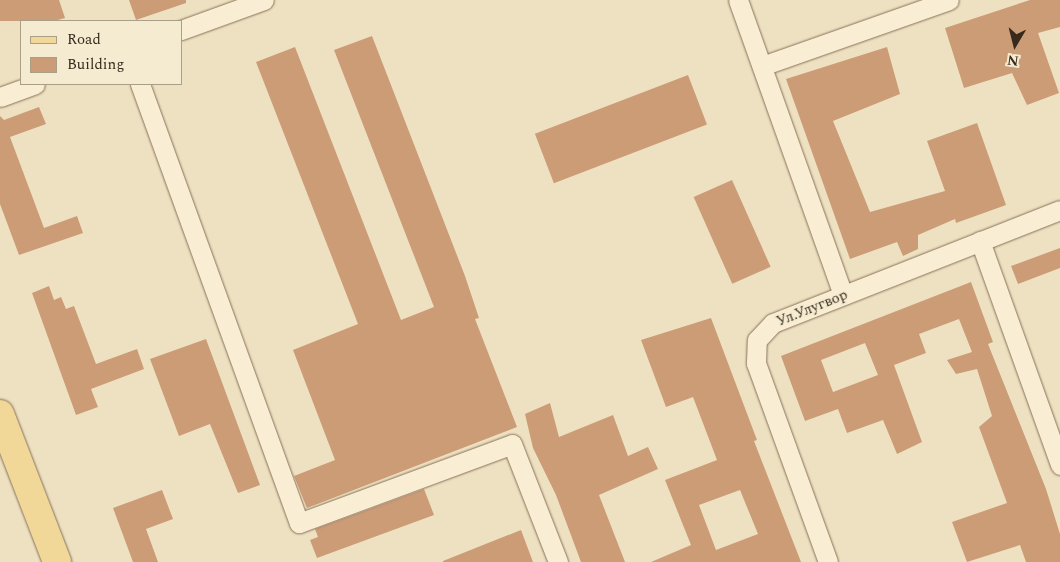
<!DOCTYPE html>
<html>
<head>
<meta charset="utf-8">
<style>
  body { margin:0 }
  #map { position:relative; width:1060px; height:562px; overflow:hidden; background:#eee1c1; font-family:Spectral,serif }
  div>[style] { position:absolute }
  .building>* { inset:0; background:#cc9c77; transform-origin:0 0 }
  .roads { filter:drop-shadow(0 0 1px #877259) drop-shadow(0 0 1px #877259) }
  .minor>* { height:19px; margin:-9.5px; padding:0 9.5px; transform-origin:9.5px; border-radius:9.5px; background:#f9eed4 }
  .primary>* { height:28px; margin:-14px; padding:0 14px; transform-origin:14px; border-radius:14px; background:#f1d798 }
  span { translate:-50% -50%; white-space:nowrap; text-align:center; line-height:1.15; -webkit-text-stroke:4px #f5ebd0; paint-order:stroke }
  .street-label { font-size:15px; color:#372a1d }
  .legend { position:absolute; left:20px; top:20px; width:162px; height:65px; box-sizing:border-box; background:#f5ebd0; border:1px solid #a99e88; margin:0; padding:6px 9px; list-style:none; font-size:15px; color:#372a1d }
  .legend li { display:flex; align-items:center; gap:10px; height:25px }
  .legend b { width:25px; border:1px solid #a99e88 }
  .north { position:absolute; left:990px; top:20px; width:50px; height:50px; -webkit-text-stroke:4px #f5ebd0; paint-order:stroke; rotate:188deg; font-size:14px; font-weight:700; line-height:20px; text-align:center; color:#372a1d }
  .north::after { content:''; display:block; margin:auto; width:18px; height:22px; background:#372a1d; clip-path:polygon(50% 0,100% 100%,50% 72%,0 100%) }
</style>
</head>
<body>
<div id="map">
  <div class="building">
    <i style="clip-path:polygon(0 0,59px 0,65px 18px,54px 21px,0 21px)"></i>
    <i style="clip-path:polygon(129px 0,186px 0,186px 3px,136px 20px)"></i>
    <i style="clip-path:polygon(1030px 0,1060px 0,1060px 27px,1038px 33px,1059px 93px,1027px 105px,1012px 73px,964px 88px,945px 28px)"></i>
    <i style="clip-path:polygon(372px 36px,465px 276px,479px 318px,475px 319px,517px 427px,307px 508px,294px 476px,335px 460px,293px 350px,358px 324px,256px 62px,295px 47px,401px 320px,434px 307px,334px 50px)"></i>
    <i style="clip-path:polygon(887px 47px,900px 94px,833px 121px,870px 212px,945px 191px,927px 141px,977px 123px,1006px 205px,956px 223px,955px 219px,918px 235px,918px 249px,903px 256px,897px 242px,850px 259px,786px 79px)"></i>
    <i style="left:688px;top:75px;width:53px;height:164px;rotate:69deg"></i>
    <i style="clip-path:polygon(39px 107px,46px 124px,10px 137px,44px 228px,77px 216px,83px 233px,19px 255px,0 204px,0 116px,4px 120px)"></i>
    <i style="left:732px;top:180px;width:95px;height:42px;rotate:66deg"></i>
    <i style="clip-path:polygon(1060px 248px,1060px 268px,1018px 284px,1011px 266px)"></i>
    <i style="clip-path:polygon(evenodd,971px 282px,993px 342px,988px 344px,1046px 489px,1060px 534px,1060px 562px,1026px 562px,1020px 545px,967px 562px,952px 522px,1007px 503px,979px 427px,992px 416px,977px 369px,956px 374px,947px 360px,972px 352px,959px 319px,919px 334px,926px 353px,894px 365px,922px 442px,897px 454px,883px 420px,847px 433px,838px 409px,805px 421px,781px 356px,971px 282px,865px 343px,878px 375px,833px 392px,821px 360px,865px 343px)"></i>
    <i style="clip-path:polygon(49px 286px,54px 300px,61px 297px,66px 309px,74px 306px,96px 364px,137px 349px,144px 369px,91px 389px,98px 407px,76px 415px,32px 293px)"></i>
    <i style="clip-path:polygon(evenodd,711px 318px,757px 440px,754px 441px,801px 562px,651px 562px,691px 545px,665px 480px,717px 460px,693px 397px,666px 407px,641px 340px,711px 318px,740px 490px,758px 534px,716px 550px,699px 505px,740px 490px)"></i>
    <i style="clip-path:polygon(206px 339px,260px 485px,238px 493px,210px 424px,179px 436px,150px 359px)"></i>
    <i style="clip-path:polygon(550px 403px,559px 437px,613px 415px,628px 456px,648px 447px,658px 469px,599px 495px,625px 562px,581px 562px,556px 495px,533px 448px,525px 414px)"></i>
    <i style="clip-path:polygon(424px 489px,434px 515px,317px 558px,310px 540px,318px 537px,315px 529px)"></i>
    <i style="clip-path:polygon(162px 490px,173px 519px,146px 529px,158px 562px,133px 562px,113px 508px)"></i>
    <i style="clip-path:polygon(521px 530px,533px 562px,443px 562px,443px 561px)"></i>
  </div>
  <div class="roads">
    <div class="minor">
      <i style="left:738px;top:0;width:313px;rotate:70.4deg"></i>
      <i style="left:181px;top:30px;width:88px;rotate:-19.9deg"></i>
      <i style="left:762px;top:66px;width:198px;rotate:-19.4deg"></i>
      <i style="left:140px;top:84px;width:467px;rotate:70.1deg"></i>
      <i style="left:299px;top:523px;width:227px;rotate:-20.3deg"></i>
      <i style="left:512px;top:444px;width:127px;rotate:68.7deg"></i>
      <i style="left:0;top:97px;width:37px;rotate:-20deg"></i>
      <i style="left:980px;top:241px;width:238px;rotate:70.3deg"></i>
      <i style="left:828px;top:562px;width:212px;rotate:-109.9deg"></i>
      <i style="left:756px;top:363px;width:23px;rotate:-88deg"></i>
      <i style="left:757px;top:340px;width:23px;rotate:-47deg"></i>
      <i style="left:773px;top:323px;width:308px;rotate:-21.5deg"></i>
    </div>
    <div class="primary">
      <i style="left:0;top:414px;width:159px;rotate:68.9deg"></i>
    </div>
  </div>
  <div class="street-label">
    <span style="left:812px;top:308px;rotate:-22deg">Ул.Улугвор</span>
  </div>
  <ul class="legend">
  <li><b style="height:6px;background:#f1d798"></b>Road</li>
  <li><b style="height:14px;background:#cc9c77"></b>Building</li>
  </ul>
  <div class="north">N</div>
</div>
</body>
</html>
